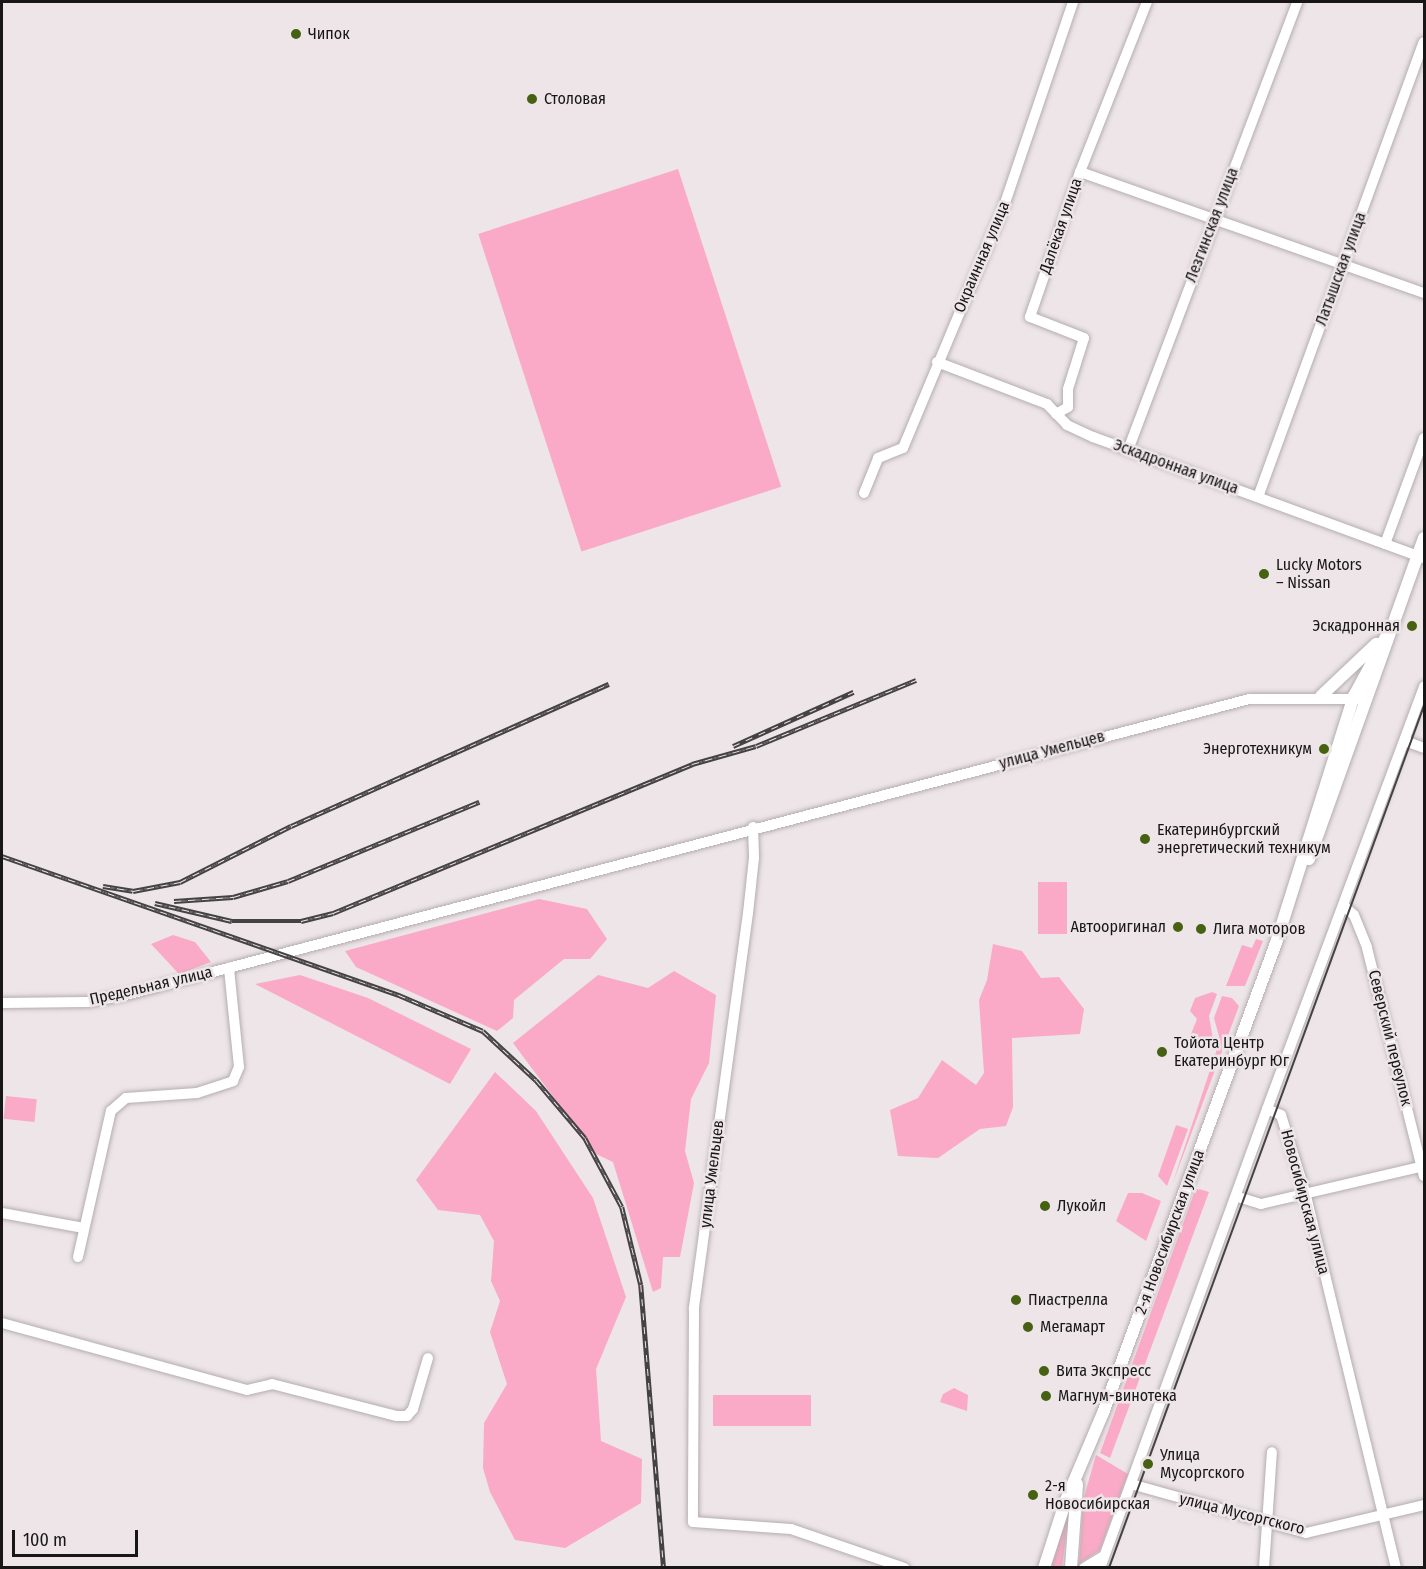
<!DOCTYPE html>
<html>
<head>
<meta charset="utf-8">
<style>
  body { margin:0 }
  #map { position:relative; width:1426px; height:1569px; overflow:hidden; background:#ede5e8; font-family:"Fira Sans Condensed",sans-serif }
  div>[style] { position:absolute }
  .green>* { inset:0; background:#faaac6; transform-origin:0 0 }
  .roads { filter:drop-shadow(0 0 2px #b4adaf) drop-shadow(0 0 2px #b4adaf) }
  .minor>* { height:10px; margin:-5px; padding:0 5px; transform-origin:5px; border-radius:5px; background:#fff }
  .major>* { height:12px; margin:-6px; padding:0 6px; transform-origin:6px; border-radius:6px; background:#fff }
  .tram>* { height:1.5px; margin:-0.75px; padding:0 0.75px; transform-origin:0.75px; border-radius:0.75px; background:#454243 }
  .rail>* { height:4.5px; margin-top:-2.25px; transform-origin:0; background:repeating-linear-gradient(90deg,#ede5e8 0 7px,#454243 0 14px); box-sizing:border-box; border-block:2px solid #454243 }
  .dots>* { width:16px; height:16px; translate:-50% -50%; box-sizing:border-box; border:3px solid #ede5e8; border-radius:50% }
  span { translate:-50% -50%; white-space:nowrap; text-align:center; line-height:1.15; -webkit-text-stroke:5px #ede5e8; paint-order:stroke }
  .poi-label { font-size:16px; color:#181617 }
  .left { translate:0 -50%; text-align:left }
  .right { translate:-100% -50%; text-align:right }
  .street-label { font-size:16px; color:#181617 }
  .frame { position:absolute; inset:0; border:3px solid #181617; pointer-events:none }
  .scale { position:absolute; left:12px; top:1530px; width:126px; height:27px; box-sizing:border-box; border:3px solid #181617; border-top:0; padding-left:8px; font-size:18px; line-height:21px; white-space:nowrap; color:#181617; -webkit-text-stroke:4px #ede5e8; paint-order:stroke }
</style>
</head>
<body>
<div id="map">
  <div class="green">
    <i style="left:678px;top:169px;width:334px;height:210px;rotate:72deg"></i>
    <i style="left:1038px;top:882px;width:29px;height:52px"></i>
    <i style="clip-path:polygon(539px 899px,587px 909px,607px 939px,590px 959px,564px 959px,514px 1000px,513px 1018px,497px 1031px,356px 967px,345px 951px)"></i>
    <i style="clip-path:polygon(173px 935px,195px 942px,211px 962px,179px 974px,151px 944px)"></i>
    <i style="clip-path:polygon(1256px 939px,1263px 941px,1245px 986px,1226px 986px,1242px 945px,1252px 948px)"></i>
    <i style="clip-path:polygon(993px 944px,1022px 951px,1041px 978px,1059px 977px,1084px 1009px,1080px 1034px,1012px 1038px,1013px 1107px,1006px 1126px,980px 1129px,938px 1158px,898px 1156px,890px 1110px,918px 1098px,942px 1060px,976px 1085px,984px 1073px,979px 1000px,987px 980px)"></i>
    <i style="clip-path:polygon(674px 971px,716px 995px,709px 1063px,691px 1099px,685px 1151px,694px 1183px,680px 1257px,663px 1257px,661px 1288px,653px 1292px,613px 1162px,596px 1154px,513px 1043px,598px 975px,648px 988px)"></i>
    <i style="clip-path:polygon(300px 975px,368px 998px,471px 1049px,450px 1084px,255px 984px)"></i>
    <i style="clip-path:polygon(1212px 992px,1217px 994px,1209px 1016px,1214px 1045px,1205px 1047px,1191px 1034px,1197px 1019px,1190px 1011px,1195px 998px)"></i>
    <i style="clip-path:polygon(1222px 996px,1232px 998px,1239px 1006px,1172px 1185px,1220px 1040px,1214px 1018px)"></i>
    <i style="clip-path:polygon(495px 1072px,536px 1111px,593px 1198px,626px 1297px,596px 1369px,601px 1441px,642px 1459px,641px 1503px,565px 1548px,515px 1540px,490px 1492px,483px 1468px,484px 1423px,507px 1384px,490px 1332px,500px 1301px,491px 1281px,494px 1241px,480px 1215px,438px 1210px,416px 1180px)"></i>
    <i style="left:6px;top:1096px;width:31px;height:23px;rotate:6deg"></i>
    <i style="clip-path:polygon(1176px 1125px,1188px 1129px,1167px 1186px,1158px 1176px)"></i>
    <i style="clip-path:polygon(1196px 1188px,1209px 1192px,1110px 1458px,1100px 1453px)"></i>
    <i style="clip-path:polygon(1128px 1193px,1142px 1193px,1161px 1201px,1146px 1241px,1116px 1221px)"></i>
    <i style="clip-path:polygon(954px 1388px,968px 1395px,967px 1411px,940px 1402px,943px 1394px)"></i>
    <i style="left:713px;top:1395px;width:98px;height:31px"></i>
    <i style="clip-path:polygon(1096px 1455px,1128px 1474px,1100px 1550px,1079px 1564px,1083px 1501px)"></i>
    <i style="clip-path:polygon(1071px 1496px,1062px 1567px,1051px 1568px,1056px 1546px)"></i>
  </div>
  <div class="roads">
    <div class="minor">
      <i style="left:1080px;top:172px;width:365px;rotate:19.4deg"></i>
      <i style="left:937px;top:362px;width:118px;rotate:20.9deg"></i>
      <i style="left:1047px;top:404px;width:29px;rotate:46deg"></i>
      <i style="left:1067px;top:425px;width:29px;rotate:25deg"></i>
      <i style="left:1093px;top:437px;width:352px;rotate:20.1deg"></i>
      <i style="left:1056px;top:414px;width:14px;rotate:-30deg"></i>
      <i style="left:1068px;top:407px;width:18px;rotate:-90deg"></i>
      <i style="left:1068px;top:389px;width:53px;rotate:-72.6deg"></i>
      <i style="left:1084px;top:338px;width:58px;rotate:-158.7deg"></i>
      <i style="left:1030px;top:317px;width:153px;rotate:-71deg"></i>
      <i style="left:1080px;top:172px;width:183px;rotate:-68.5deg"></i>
      <i style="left:1128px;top:450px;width:479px;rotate:-69.3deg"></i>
      <i style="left:864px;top:493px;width:38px;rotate:-68deg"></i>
      <i style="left:878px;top:458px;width:27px;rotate:-22deg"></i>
      <i style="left:903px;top:448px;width:262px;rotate:-67.3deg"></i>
      <i style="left:1004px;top:206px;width:215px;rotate:-71.3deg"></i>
      <i style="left:1258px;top:497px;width:484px;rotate:-70deg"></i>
      <i style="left:1385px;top:544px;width:113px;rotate:-69.8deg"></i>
      <i style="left:1405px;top:741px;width:20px;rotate:20deg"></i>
      <i style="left:753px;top:827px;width:31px;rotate:88deg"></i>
      <i style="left:754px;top:858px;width:55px;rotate:96.2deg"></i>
      <i style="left:748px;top:913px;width:400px;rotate:97.8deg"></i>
      <i style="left:694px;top:1309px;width:213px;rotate:90.3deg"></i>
      <i style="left:693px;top:1522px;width:98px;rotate:4.1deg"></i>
      <i style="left:791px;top:1529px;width:120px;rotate:18.9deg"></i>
      <i style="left:1344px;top:906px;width:13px;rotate:42deg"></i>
      <i style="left:1354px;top:915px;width:35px;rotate:68deg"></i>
      <i style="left:1367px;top:948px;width:235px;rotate:76deg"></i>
      <i style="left:2px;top:1003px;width:85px;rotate:-0.7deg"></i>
      <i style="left:87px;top:1002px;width:36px;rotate:-10deg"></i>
      <i style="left:122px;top:996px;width:1165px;rotate:-14.76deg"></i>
      <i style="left:1249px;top:699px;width:118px"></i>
      <i style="left:1238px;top:1197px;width:24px;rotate:17deg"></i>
      <i style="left:1261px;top:1204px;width:167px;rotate:-13.1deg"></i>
      <i style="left:2px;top:1213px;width:83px;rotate:10.4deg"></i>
      <i style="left:78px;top:1257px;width:150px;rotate:-77.3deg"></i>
      <i style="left:111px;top:1111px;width:20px;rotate:-41deg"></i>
      <i style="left:126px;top:1098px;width:71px;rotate:-4deg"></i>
      <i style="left:197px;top:1093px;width:38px;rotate:-18deg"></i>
      <i style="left:233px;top:1081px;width:15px;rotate:-67deg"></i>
      <i style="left:239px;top:1067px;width:100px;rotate:-95.8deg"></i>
      <i style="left:2px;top:1323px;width:254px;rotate:15.3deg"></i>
      <i style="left:247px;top:1390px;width:26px;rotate:-13deg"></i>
      <i style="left:272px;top:1384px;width:129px;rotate:14.4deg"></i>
      <i style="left:397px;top:1416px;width:10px"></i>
      <i style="left:407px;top:1416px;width:9px;rotate:-49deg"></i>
      <i style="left:413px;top:1409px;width:53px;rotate:-73.6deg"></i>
      <i style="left:1131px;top:1484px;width:182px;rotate:15.6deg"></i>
      <i style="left:1306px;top:1533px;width:121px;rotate:-13.3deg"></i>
      <i style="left:1084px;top:1568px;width:23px;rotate:-31deg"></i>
      <i style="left:1100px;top:1568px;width:488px;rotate:-70deg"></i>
      <i style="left:1264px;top:1568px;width:116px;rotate:-86.1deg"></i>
      <i style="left:1396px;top:1568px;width:384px;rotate:-103.6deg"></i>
      <i style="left:1306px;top:1195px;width:84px;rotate:-107.4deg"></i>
      <i style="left:1281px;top:1115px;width:15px;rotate:-157deg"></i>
      <i style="left:1267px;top:1109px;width:451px;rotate:-69.6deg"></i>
    </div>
    <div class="major">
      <i style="left:1321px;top:696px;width:76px;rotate:-43.4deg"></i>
      <i style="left:1309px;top:859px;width:341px;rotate:-70.3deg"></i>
      <i style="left:1044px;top:1568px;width:71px;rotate:-72.1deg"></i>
      <i style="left:1066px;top:1500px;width:95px;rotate:-67deg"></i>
      <i style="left:1103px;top:1413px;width:501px;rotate:-69.79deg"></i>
      <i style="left:1276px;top:943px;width:259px;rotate:-72.5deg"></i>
      <i style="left:1354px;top:696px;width:72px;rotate:-61.6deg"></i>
      <i style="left:1071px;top:1568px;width:84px;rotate:-85.9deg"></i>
    </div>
  </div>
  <div class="tram">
    <i style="left:1109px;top:1568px;width:918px;rotate:-69.93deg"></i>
  </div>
  <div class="rail">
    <i style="left:733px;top:746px;width:132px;rotate:-24.2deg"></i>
    <i style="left:2px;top:856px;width:421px;rotate:19.3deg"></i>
    <i style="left:399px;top:995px;width:91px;rotate:23.2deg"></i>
    <i style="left:483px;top:1031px;width:72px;rotate:42.8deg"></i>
    <i style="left:536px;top:1080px;width:76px;rotate:49.8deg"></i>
    <i style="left:585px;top:1138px;width:78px;rotate:61.8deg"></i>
    <i style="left:622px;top:1207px;width:80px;rotate:76.3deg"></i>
    <i style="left:641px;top:1285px;width:284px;rotate:85.4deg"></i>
    <i style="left:103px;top:886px;width:30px;rotate:9deg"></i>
    <i style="left:133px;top:891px;width:48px;rotate:-10.8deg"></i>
    <i style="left:180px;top:882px;width:124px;rotate:-26.8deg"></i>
    <i style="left:291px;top:826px;width:348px;rotate:-24.1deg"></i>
    <i style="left:174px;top:901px;width:59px;rotate:-3.9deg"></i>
    <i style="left:233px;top:897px;width:57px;rotate:-16.2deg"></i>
    <i style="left:288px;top:881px;width:207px;rotate:-22.5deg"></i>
    <i style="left:155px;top:903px;width:79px;rotate:13.2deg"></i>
    <i style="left:232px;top:921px;width:69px"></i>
    <i style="left:301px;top:921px;width:33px;rotate:-14deg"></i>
    <i style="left:333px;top:913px;width:389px;rotate:-22.5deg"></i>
    <i style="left:692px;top:764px;width:66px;rotate:-15.7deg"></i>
    <i style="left:756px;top:746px;width:173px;rotate:-22.4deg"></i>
  </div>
  <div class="dots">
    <i style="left:296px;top:34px;background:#466111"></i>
    <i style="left:532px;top:99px;background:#466111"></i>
    <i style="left:1264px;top:574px;background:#466111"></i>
    <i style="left:1412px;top:626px;background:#466111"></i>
    <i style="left:1324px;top:749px;background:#466111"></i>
    <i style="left:1145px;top:839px;background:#466111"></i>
    <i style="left:1178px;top:927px;background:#466111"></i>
    <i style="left:1201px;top:929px;background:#466111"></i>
    <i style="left:1162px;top:1052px;background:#466111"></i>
    <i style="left:1045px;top:1206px;background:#466111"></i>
    <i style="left:1016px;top:1300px;background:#466111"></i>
    <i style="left:1028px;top:1327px;background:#466111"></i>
    <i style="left:1044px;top:1371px;background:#466111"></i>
    <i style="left:1046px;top:1396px;background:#466111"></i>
    <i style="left:1148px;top:1464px;background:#466111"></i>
    <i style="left:1033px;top:1495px;background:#466111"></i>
  </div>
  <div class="poi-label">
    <span class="left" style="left:308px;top:34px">Чипок</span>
    <span class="left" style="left:544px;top:99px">Столовая</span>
    <span class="left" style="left:1276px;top:574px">Lucky Motors<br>– Nissan</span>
    <span class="right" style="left:1400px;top:626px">Эскадронная</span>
    <span class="right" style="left:1312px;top:749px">Энерготехникум</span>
    <span class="left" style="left:1157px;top:839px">Екатеринбургский<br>энергетический техникум</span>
    <span class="right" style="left:1166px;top:927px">Автооригинал</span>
    <span class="left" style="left:1213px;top:929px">Лига моторов</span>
    <span class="left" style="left:1174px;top:1052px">Тойота Центр<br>Екатеринбург Юг</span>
    <span class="left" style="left:1057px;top:1206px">Лукойл</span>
    <span class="left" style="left:1028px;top:1300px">Пиастрелла</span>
    <span class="left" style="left:1040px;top:1327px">Мегамарт</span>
    <span class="left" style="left:1056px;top:1371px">Вита Экспресс</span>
    <span class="left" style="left:1058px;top:1396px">Магнум-винотека</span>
    <span class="left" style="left:1160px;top:1464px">Улица<br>Мусоргского</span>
    <span class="left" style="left:1045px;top:1495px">2-я<br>Новосибирская</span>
  </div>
  <div class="street-label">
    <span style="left:1212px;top:225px;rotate:-69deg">Лезгинская улица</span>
    <span style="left:1061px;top:226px;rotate:-71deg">Далёкая улица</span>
    <span style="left:982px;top:257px;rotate:-67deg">Окраинная улица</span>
    <span style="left:1341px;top:269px;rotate:-70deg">Латышская улица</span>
    <span style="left:1176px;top:467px;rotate:20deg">Эскадронная улица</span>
    <span style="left:1052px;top:750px;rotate:-15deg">улица Умельцев</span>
    <span style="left:151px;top:986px;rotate:-13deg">Предельная улица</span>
    <span style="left:1390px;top:1038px;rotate:76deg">Северский переулок</span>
    <span style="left:712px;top:1174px;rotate:-83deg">улица Умельцев</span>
    <span style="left:1305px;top:1202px;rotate:75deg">Новосибирская улица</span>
    <span style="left:1170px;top:1232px;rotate:-70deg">2-я Новосибирская улица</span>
    <span style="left:1242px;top:1514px;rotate:14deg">улица Мусоргского</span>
  </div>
  <div class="frame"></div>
  <div class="scale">100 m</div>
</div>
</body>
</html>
